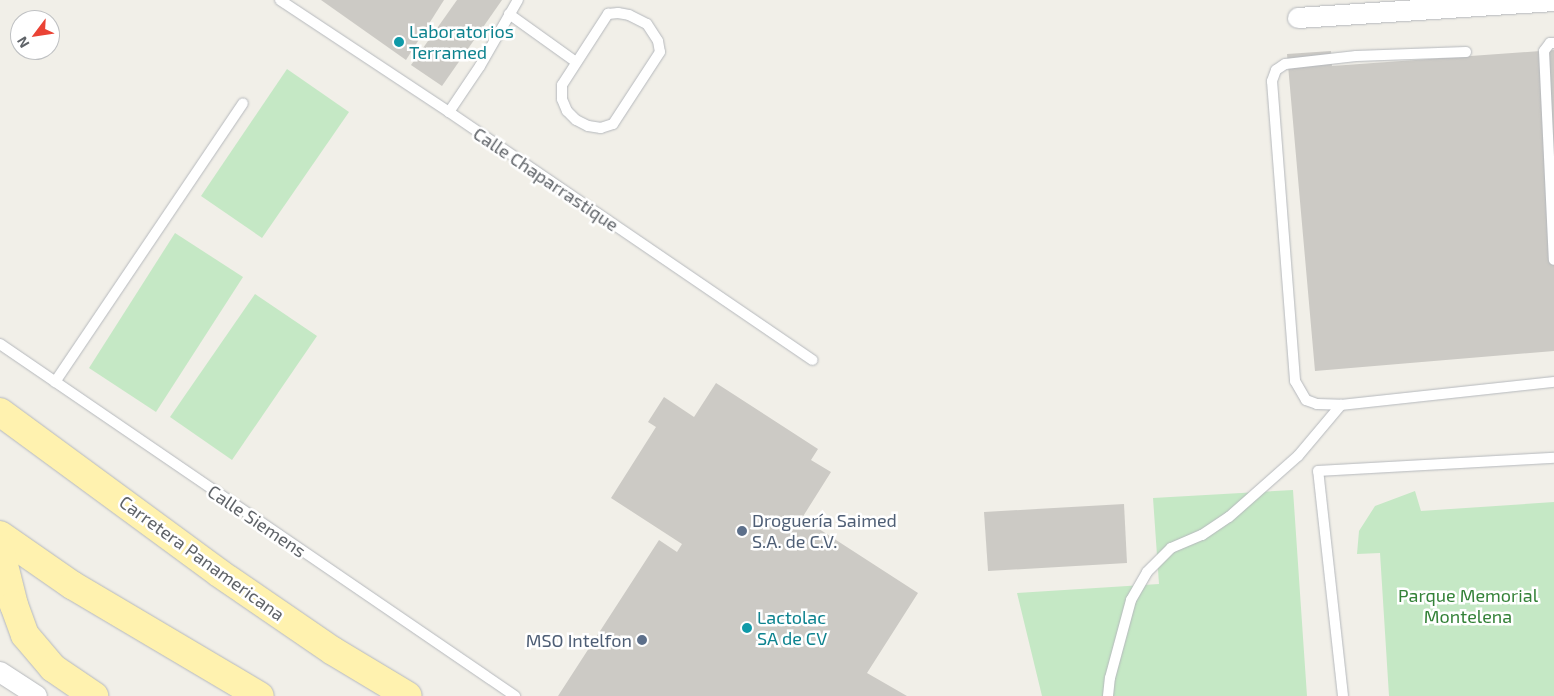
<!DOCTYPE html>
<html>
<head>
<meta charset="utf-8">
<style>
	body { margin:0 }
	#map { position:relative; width:1554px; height:696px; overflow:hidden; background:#f1efe8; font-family:"Exo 2",sans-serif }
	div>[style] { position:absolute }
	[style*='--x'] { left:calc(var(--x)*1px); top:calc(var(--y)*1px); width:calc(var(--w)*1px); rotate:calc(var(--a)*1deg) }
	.green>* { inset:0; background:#c5e8c5 }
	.building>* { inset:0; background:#cccac5 }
	.roads { filter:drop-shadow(0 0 1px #b5b8bc) drop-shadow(0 0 1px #b5b8bc) }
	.lane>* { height:10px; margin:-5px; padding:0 5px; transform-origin:5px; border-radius:5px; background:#fff }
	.street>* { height:20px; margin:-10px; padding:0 10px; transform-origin:10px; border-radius:10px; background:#fff }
	.primary>* { height:28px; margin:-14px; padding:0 14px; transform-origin:14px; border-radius:14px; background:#fff2af }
	.dots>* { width:14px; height:14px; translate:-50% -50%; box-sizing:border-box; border:2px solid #fff; border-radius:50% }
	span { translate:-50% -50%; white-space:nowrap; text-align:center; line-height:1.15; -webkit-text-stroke:5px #fff; paint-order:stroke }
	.culture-label { font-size:18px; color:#0d838f }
	.left { translate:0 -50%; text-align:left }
	.street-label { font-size:18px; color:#5f6368 }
	.service-label { font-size:18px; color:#4e5e75 }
	.right { translate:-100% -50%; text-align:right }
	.park-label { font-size:18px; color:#348238 }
	.north { position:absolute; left:10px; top:10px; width:50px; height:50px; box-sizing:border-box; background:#fff; border:1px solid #bfc1c3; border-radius:50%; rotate:239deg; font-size:14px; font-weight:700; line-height:20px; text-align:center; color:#5f6368 }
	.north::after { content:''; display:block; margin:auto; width:18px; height:22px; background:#ea4335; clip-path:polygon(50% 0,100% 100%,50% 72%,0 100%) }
</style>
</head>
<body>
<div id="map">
	<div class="green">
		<div style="clip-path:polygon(287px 69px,349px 112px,262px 238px,201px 196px)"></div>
		<div style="clip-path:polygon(175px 233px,243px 277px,156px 412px,89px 368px)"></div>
		<div style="clip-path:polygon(255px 294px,317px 336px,232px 460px,170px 417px)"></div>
		<div style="clip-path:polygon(1293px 490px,1307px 696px,1042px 696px,1017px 593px,1159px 584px,1153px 498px)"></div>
		<div style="clip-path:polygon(1415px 491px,1421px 511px,1554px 502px,1554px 696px,1389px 696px,1380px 553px,1357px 554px,1359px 531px,1375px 506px)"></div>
	</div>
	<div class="building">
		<div style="clip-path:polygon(321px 0,444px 0,406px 60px)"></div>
		<div style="clip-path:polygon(457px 0,502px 0,442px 86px,411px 65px)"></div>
		<div style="clip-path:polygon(1554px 50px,1554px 351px,1315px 371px,1287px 54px,1331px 51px,1332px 66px)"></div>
		<div style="clip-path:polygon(716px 383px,818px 449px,811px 460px,831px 472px,802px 518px,918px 593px,867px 673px,907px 696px,558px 696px,659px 540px,677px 552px,682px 544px,611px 498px,656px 427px,648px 422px,664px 397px,694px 417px)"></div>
		<div style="clip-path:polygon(1124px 504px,1127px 563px,988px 571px,984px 512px)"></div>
	</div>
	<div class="roads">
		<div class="lane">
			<div style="--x:280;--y:0;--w:203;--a:33.5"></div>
			<div style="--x:449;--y:112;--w:440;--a:34.3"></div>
			<div style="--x:618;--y:13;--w:11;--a:10"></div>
			<div style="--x:629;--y:15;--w:20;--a:27"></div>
			<div style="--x:647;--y:24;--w:20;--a:57"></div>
			<div style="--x:658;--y:41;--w:11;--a:80"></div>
			<div style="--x:660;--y:52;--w:86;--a:123.1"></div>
			<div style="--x:613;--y:124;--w:13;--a:162"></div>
			<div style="--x:601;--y:128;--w:13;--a:-171"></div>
			<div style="--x:588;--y:126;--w:13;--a:-153"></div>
			<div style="--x:576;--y:120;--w:13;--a:-135"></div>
			<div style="--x:567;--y:111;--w:13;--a:-113"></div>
			<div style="--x:562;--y:99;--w:14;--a:-90"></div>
			<div style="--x:562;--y:85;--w:85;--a:-57.1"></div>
			<div style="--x:608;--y:14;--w:10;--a:-6"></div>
			<div style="--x:509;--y:14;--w:82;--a:35.6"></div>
			<div style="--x:1554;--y:43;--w:4;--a:180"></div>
			<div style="--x:1550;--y:43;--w:10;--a:127"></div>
			<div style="--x:1544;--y:51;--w:209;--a:87.3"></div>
			<div style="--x:1466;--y:52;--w:110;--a:177.9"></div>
			<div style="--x:1356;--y:56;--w:71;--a:173.6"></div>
			<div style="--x:1285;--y:64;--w:11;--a:146"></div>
			<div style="--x:1276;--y:70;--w:12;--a:110"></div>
			<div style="--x:1272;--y:81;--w:301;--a:85.6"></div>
			<div style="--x:1295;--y:381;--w:22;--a:60"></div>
			<div style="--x:1306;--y:400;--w:12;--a:20"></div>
			<div style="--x:1317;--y:404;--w:24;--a:2"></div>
			<div style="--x:1341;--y:405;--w:214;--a:-6.2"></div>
			<div style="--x:449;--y:112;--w:55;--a:-56"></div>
			<div style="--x:480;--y:66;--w:76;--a:-60.1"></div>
			<div style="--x:0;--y:344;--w:624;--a:34.35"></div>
			<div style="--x:55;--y:382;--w:336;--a:-56"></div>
			<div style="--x:1108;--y:696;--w:18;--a:-84"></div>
			<div style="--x:1110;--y:678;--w:81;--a:-74.9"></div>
			<div style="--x:1131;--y:600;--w:32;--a:-60"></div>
			<div style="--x:1147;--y:572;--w:34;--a:-45"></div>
			<div style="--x:1171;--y:548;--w:34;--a:-23"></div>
			<div style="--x:1202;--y:535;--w:32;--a:-34"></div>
			<div style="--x:1229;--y:517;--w:92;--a:-41.5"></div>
			<div style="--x:1298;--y:456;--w:67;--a:-49.9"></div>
			<div style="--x:1343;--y:696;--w:226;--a:-96.3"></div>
			<div style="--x:1318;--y:471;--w:236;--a:-3.2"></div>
		</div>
		<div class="street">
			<div style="--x:1298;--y:18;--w:257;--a:-3.8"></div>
			<div style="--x:0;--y:672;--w:44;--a:33"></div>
		</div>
		<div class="primary">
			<div style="--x:0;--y:412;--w:272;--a:36.3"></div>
			<div style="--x:219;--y:573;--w:138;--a:34.4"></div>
			<div style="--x:333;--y:651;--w:87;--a:31"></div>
			<div style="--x:0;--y:535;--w:88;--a:34.8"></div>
			<div style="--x:72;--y:585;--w:218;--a:30.6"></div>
			<div style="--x:0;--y:549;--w:58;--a:76"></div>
			<div style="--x:14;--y:605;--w:32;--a:70"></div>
			<div style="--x:25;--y:635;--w:43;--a:49.7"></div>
			<div style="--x:53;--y:668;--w:50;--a:34.3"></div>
		</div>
	</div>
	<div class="dots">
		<div style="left:399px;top:42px;background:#0f9aa8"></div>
		<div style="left:742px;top:531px;background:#5c6f8a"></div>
		<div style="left:747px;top:628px;background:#0f9aa8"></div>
		<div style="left:642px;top:640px;background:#5c6f8a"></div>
	</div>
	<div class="culture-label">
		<span class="left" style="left:409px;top:42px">Laboratorios<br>Terramed</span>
		<span class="left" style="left:757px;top:628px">Lactolac<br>SA de CV</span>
	</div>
	<div class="street-label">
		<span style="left:546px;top:179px;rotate:34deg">Calle Chaparrastique</span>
		<span style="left:257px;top:521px;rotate:34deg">Calle Siemens</span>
		<span style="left:202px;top:558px;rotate:36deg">Carretera Panamericana</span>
	</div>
	<div class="service-label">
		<span class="left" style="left:752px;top:531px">Droguería Saimed<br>S.A. de C.V.</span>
		<span class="right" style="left:632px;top:640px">MSO Intelfon</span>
	</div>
	<div class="park-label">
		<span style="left:1468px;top:606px">Parque Memorial<br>Montelena</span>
	</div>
	<div class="north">N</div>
</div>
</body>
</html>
